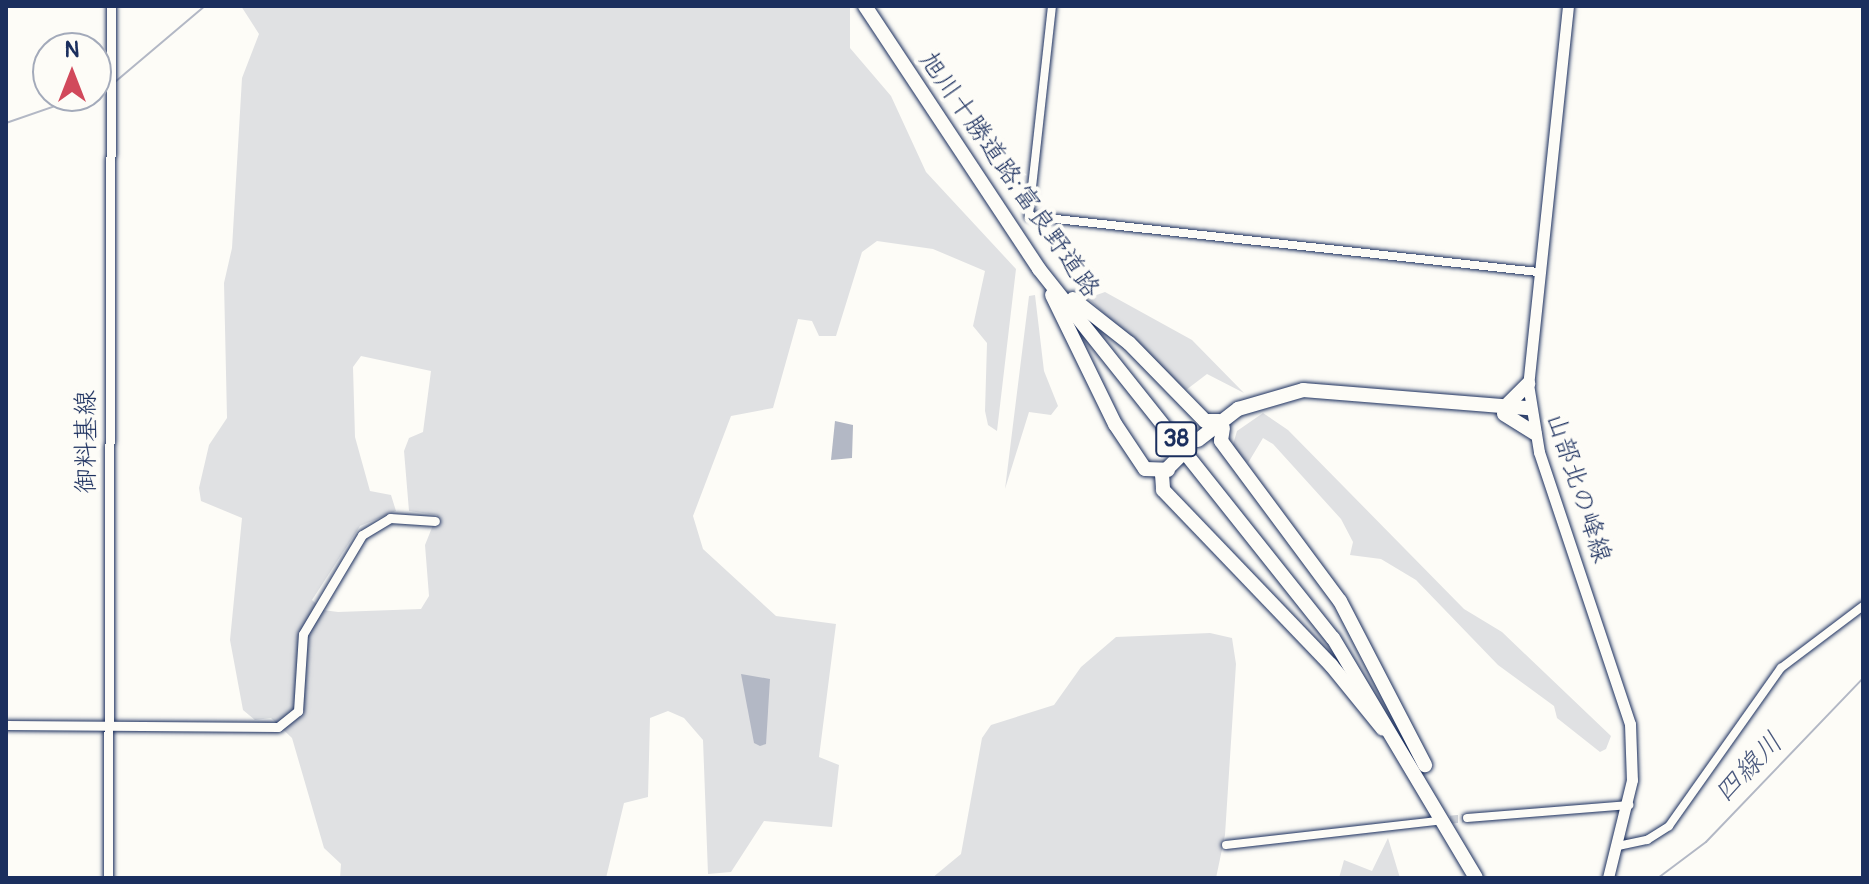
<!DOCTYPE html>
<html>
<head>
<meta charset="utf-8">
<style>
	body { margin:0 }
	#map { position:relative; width:1869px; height:884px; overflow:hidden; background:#fdfcf7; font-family:Pangolin,"Klee One",sans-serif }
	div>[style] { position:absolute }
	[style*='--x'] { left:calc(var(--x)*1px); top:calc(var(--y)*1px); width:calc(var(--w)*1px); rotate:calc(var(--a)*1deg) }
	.green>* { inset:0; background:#e0e1e3 }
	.water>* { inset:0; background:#b3b8c5 }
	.stream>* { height:2px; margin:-1px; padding:0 1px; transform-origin:1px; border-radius:1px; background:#b3b8c5 }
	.minor-tunnel>* { height:8px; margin-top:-4px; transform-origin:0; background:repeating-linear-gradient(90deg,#d0d3d8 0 8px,transparent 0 12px) }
	.roads { filter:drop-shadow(0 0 2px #1b2f5e) drop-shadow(0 0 2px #1b2f5e) }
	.minor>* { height:8px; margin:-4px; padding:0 4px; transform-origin:4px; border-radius:4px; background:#fdfcf7 }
	.tertiary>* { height:9px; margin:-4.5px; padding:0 4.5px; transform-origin:4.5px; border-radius:4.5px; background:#fdfcf7 }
	.secondary>* { height:11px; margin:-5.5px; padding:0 5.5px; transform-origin:5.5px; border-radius:5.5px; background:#fdfcf7 }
	.motorway>* { height:14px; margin:-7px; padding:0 7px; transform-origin:7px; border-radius:7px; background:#fdfcf7 }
	span { translate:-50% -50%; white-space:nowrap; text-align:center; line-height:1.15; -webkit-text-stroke:8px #fdfcf7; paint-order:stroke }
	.shield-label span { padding:2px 6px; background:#fdfcf7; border:2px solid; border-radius:6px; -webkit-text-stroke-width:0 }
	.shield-label { font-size:24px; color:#1b2f5e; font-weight:700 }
	.street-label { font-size:26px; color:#1b2f5e }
	.water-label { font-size:28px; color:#49587d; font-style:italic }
	.frame { position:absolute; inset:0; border:8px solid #1b2f5e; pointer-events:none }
	.north { position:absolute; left:32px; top:32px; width:80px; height:80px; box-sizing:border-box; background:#fdfcf7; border:2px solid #a3aaba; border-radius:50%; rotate:0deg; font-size:22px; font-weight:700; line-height:32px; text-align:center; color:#1b2f5e }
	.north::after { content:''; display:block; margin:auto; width:28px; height:36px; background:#d1495b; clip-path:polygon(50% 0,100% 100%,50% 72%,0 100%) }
</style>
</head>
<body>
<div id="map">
	<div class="green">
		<div style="clip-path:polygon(evenodd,241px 6px,850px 6px,850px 48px,891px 96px,926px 172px,1016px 269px,997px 431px,988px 425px,985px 411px,987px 343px,973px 326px,985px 271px,933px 249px,877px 241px,862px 252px,836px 336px,819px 336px,812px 321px,798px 319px,773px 408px,731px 416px,693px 516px,703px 549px,776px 616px,836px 624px,819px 757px,839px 765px,832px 827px,764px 821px,731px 872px,708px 874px,703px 740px,684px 718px,668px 711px,650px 718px,648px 797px,624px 803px,606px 878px,340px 878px,341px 864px,324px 848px,292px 738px,271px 718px,255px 720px,243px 710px,230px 640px,242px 518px,201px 501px,199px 488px,209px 445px,227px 418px,224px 283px,232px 248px,242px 78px,259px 34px,241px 6px,361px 356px,431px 371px,423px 432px,409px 438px,404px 451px,409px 511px,437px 515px,425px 545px,429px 596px,421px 609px,338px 612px,323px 610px,312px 600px,360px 526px,396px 511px,391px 495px,370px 491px,355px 437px,353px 367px,361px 356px)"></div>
		<div style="clip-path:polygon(1105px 292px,1192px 340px,1244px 393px,1207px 374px,1186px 390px,1180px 387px,1088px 298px)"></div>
		<div style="clip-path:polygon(1035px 295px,1044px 371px,1058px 406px,1051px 415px,1029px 412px,1005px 489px,1029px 296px)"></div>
		<div style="clip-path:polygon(1263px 413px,1288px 430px,1464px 609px,1502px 632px,1611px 736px,1606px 749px,1600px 752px,1557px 718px,1554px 706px,1498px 665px,1416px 580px,1381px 559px,1350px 555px,1353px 542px,1341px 519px,1273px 444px,1263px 438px,1248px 463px,1232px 448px,1237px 431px)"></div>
		<div style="clip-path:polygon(1210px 633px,1232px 638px,1236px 664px,1225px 835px,1216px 878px,932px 878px,961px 854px,982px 738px,991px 725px,1054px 705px,1081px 667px,1116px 637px)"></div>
		<div style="clip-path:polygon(1388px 838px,1400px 878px,1339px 878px,1344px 860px,1372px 871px)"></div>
	</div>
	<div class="water">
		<div style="clip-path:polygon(835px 421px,853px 425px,852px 458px,831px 460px)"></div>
		<div style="clip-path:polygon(741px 674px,770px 679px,766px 744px,760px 746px,754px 743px)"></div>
	</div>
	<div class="stream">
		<div style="--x:115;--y:82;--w:118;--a:-40.2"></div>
		<div style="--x:96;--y:91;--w:11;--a:-27"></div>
		<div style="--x:6;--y:123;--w:83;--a:-19.1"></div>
		<div style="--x:1658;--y:878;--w:60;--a:-36.9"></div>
		<div style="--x:1706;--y:842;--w:227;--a:-46.2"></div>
	</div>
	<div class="minor-tunnel">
		<div style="--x:1438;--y:821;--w:29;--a:-6"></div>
	</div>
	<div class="roads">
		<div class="minor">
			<div style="--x:1052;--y:6;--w:211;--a:96.3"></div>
			<div style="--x:1029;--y:216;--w:512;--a:6.28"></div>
			<div style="--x:1467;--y:818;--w:163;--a:-4.6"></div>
			<div style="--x:1226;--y:845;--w:213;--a:-6.5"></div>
			<div style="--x:1618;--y:846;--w:30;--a:-12"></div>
			<div style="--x:1647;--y:840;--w:26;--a:-32"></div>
			<div style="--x:1669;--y:826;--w:194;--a:-54.7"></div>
			<div style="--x:1781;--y:668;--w:103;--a:-37.1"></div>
		</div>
		<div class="tertiary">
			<div style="--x:6;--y:725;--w:272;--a:0.4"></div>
			<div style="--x:278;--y:727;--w:26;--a:-39"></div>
			<div style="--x:298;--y:711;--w:77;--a:-86.3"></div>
			<div style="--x:303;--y:634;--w:115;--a:-59.2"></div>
			<div style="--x:362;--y:535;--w:33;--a:-31"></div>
			<div style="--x:390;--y:518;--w:45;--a:3.8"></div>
			<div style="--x:108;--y:878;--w:872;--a:-89.8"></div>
		</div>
		<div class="secondary">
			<div style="--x:1568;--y:6;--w:380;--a:96"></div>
			<div style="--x:1528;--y:384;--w:69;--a:80.8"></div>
			<div style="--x:1539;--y:452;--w:287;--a:71.5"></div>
			<div style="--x:1630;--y:724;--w:56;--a:88"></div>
			<div style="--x:1632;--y:780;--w:101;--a:103.8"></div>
		</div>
		<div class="motorway">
			<div style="--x:865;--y:6;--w:315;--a:56.5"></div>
			<div style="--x:1039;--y:269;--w:472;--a:51.5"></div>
			<div style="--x:1333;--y:638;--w:279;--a:59.2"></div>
			<div style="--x:1052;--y:295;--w:144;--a:64"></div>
			<div style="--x:1115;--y:424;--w:54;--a:56.3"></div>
			<div style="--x:1145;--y:469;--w:23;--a:2"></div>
			<div style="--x:1073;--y:299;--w:71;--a:38.2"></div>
			<div style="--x:1129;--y:343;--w:109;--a:45.7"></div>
			<div style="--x:1205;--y:421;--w:14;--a:0"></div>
			<div style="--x:1505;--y:407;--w:33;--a:-45"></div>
			<div style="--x:1504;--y:414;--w:36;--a:32"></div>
			<div style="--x:1223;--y:428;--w:13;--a:99"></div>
			<div style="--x:1221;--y:441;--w:199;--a:53.4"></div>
			<div style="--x:1340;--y:601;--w:185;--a:62.6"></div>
			<div style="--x:1198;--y:440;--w:51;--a:-37.8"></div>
			<div style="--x:1238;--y:409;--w:68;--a:-16.3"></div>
			<div style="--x:1303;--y:390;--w:227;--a:4.6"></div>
			<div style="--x:1181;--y:455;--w:27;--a:135"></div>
			<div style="--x:1162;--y:474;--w:16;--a:86"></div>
			<div style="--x:1163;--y:490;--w:243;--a:46.2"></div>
			<div style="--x:1331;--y:665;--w:82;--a:50.9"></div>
		</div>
	</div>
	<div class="shield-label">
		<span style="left:1176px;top:439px">38</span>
	</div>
	<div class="street-label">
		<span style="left:1009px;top:175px;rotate:55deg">旭川十勝道路;富良野道路</span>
		<span style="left:87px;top:442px;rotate:-90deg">御料基線</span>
		<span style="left:1578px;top:488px;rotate:72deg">山部北の峰線</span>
	</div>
	<div class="water-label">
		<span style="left:1749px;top:768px;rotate:-46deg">四線川</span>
	</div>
	<div class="frame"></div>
	<div class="north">N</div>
</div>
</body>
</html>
